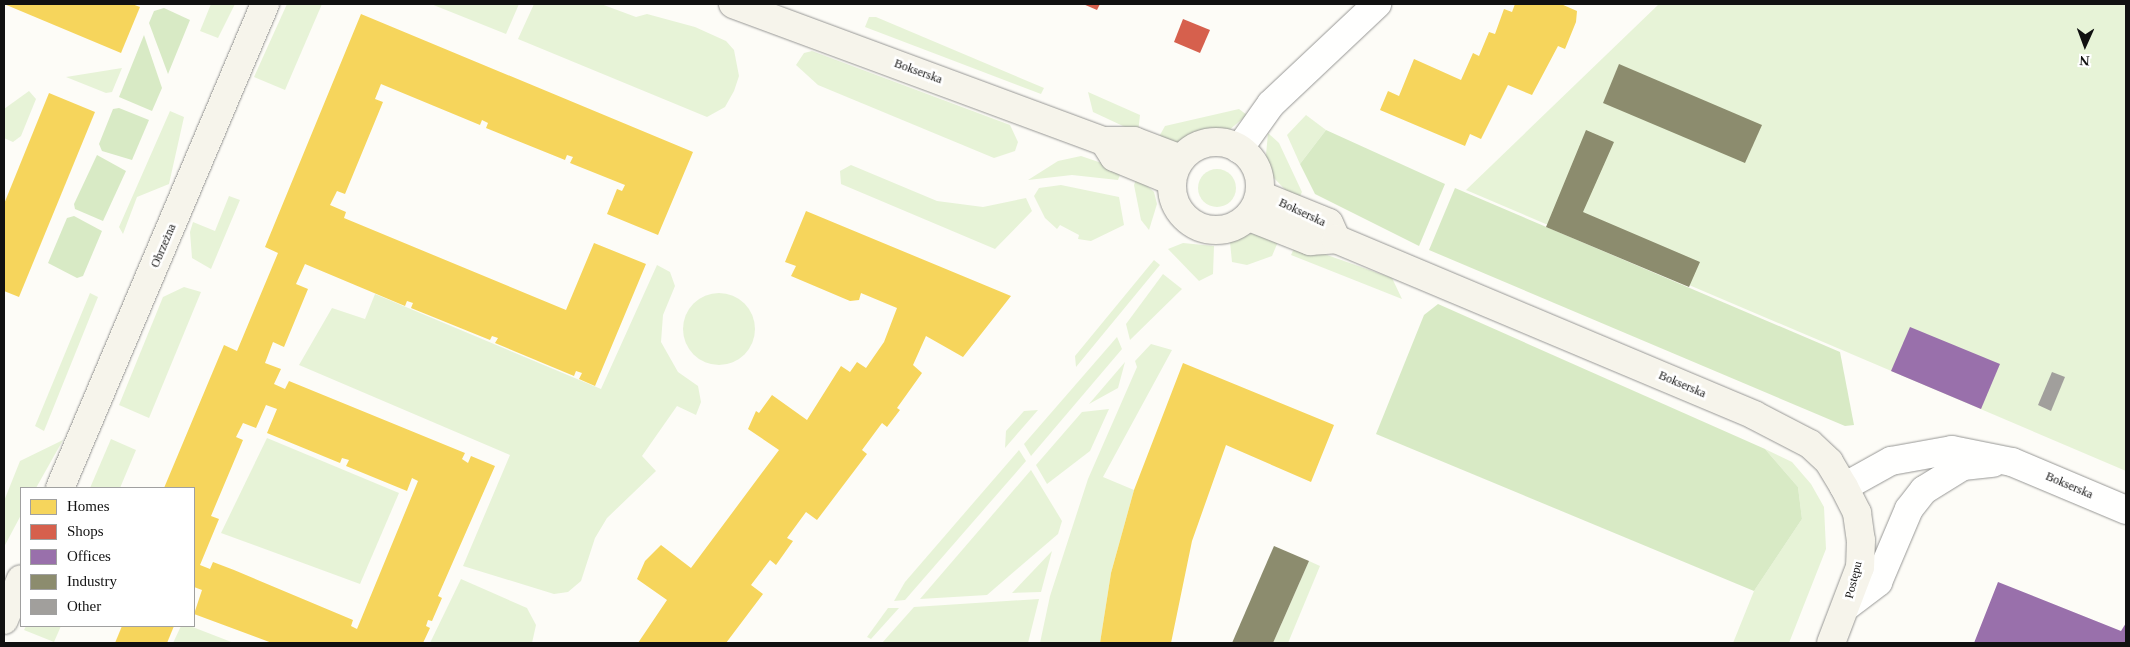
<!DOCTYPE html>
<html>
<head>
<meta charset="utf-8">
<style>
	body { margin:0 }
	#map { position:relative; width:2130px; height:647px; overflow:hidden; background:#fdfcf7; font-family:Georgia,serif }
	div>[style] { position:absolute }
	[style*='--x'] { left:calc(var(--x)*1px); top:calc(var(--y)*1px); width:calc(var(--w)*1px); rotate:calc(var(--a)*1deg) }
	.green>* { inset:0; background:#e7f3d7 }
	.round { border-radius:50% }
	.forest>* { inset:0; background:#d8eac5 }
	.homes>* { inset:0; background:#f6d55c }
	.shops>* { inset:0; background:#d6604d }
	.offices>* { inset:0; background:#9970ab }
	.industry>* { inset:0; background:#8c8c6e }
	.building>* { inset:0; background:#a19f9c }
	.roads { filter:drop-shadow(0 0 1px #979795) drop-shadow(0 0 1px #979795) }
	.street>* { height:28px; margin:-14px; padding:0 14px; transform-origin:14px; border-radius:14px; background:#fffffe }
	.secondary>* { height:28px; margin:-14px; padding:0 14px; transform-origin:14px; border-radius:14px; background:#f6f4eb }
	.secondary>.ring { margin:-14px; padding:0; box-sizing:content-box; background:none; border:28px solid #f6f4eb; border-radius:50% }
	span { translate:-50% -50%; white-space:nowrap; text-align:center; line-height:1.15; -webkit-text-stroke:5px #fff; paint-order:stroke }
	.street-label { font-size:12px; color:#111 }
	.frame { position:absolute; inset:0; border:5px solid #111; pointer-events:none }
	.legend { position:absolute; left:20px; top:487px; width:175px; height:140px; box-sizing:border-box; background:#fff; border:1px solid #a0a0a0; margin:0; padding:6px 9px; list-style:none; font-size:15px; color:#111 }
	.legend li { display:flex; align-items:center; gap:10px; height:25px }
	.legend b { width:25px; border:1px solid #a0a0a0 }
	.north { position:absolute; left:2060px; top:20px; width:50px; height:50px; -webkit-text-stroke:4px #fff; paint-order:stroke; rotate:182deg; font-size:14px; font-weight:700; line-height:20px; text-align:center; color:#111 }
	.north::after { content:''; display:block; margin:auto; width:18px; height:22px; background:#111; clip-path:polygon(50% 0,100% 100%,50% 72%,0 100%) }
</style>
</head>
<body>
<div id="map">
	<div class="green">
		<div style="clip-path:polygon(211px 4px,235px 4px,218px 38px,200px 31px)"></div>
		<div style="clip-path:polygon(287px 4px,322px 4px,285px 90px,254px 77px)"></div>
		<div style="clip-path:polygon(431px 4px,519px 4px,506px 34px)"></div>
		<div style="clip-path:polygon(534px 4px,601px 4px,636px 17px,647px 14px,695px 27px,726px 41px,734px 50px,739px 76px,734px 91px,725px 107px,707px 117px,518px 39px)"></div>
		<div style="clip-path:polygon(1659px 4px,2126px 4px,2126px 471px,1466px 190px)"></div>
		<div style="clip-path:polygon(869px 17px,876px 17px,1044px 88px,1041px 94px,865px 27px)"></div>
		<div style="clip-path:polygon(812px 51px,1010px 125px,1018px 142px,1015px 151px,994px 158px,818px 85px,796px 65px,804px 53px)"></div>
		<div style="clip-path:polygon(122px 68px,112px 92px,106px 93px,66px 77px)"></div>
		<div style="clip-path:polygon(29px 91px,36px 99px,21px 136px,13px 142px,4px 138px,4px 109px)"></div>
		<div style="clip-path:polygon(1088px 92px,1140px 115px,1138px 133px,1093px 112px)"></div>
		<div style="clip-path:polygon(1239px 109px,1247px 115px,1228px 131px,1177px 145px,1156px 142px,1165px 126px)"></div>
		<div style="clip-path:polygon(170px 111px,184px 117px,169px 184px,137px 197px,123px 234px,119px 227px)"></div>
		<div style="clip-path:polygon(1306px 115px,1326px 130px,1300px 164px,1287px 135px)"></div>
		<div style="clip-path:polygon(1268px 133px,1279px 143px,1302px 192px,1297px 202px,1274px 178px,1266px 155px)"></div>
		<div style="clip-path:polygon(1081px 156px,1122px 170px,1118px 180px,1072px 175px,1028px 180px,1058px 161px)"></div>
		<div style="clip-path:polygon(851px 165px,937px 201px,983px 207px,1026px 198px,1032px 211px,995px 249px,841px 184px,840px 171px)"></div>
		<div class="round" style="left:1198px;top:169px;width:38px;height:38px"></div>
		<div style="clip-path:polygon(1137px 177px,1154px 192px,1157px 204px,1149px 230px,1141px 220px,1134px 185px)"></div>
		<div style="clip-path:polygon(1061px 185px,1119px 197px,1124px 225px,1091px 241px,1078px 239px,1079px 235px,1060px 225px,1057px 229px,1045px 218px,1034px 196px,1039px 188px)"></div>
		<div style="clip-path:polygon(229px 196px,240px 200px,211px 269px,192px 258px,190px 232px,193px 222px,215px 231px)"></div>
		<div style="clip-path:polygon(1252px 233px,1280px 237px,1272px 256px,1247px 265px,1232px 262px,1230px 242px)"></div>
		<div style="clip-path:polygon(1183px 243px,1214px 246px,1213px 274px,1199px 281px,1168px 249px)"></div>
		<div style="clip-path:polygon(1296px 244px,1392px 278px,1402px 299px,1291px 255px)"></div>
		<div style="clip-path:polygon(1154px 260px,1160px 265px,1076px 367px,1075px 356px)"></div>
		<div style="clip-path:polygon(657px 265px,670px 272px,675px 286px,663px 315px,661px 342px,678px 372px,698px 386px,701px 402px,696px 415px,677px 406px,642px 456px,656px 471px,607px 518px,595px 538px,581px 581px,568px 592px,554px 594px,463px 566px,510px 455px,299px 365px,332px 308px,365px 319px,375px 294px,601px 389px)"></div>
		<div style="clip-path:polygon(1163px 274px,1182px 289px,1130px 340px,1126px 324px)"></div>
		<div style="clip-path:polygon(184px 287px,201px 292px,149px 418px,119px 405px,163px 297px)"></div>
		<div style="clip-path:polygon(90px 293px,98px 297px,44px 431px,35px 426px)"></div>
		<div class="round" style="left:683px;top:293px;width:72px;height:72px"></div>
		<div style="clip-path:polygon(1117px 337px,1122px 349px,1031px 456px,1024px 444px)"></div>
		<div style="clip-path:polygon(1151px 344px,1172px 350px,1103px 477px,1134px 490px,1111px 573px,1100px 643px,1040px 643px,1050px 596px,1088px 479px,1137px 367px,1135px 361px)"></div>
		<div style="clip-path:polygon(1125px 362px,1118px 388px,1089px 404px)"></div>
		<div style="clip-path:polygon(1109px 409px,1090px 451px,1047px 484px,1036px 465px,1082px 412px)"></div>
		<div style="clip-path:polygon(1038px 410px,1005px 448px,1006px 431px,1024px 411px)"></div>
		<div style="clip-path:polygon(267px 438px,399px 493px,360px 584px,221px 533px)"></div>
		<div style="clip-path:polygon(111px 439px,136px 450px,120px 488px,90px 488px)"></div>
		<div style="clip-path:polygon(63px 440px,36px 488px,21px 488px,21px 515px,4px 547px,4px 501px,20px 461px)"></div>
		<div style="clip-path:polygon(1765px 449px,1792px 462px,1811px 484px,1824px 507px,1826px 549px,1789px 643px,1733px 643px,1754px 591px,1802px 519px,1798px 487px)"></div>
		<div style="clip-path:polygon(1019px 450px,1026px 461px,905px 600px,894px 601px,905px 582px)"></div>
		<div style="clip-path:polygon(1031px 470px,1062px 521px,1058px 534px,987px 595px,920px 599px)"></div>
		<div style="clip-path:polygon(1052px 551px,1041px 592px,1012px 593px)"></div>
		<div style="clip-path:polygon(1309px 561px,1320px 566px,1288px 643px,1273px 643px)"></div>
		<div style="clip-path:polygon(461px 579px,527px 608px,536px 625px,532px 643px,430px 643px)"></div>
		<div style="clip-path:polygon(1039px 599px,1028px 643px,882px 643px,914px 607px)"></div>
		<div style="clip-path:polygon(888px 608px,899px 608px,871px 639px,867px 637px)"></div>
		<div style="clip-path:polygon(26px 626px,61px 626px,54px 642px,24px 630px)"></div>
		<div style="clip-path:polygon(181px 626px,190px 626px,234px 643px,173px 643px)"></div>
	</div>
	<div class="forest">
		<div style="clip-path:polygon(164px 8px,190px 20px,168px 74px,149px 23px,154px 11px)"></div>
		<div style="clip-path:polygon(144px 35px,162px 88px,152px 111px,119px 97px)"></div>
		<div style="clip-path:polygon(119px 108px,149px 120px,132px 160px,102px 151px,99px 144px,113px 109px)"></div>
		<div style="clip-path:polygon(1326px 130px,1445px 184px,1419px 246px,1315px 194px,1300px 164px)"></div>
		<div style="clip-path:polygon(97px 155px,126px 171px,103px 221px,75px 209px,74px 204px)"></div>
		<div style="clip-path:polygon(1455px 188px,1840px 352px,1854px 425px,1845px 426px,1429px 250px)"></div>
		<div style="clip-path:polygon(74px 216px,102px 231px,83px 276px,77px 278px,48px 263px,67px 218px)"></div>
		<div style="clip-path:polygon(1438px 304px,1765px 449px,1798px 487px,1802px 519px,1754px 591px,1376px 434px,1424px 315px)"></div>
	</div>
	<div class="homes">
		<div style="clip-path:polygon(4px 4px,132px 4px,140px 7px,121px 53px)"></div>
		<div style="clip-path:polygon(1515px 4px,1561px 4px,1577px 11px,1576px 22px,1565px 49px,1558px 46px,1532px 95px,1508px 85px,1481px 139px,1470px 134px,1465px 146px,1380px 110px,1388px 91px,1399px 96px,1414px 59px,1461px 80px,1473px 53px,1479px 56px,1489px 32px,1495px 34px,1504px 9px,1512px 12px)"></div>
		<div style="clip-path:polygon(evenodd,361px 14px,693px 152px,658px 235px,607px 214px,617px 189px,622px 191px,625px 185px,570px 163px,573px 157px,567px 155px,565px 160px,486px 128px,488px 123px,482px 120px,480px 125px,381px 84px,375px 99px,383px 102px,345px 194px,337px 191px,330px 205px,346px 212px,344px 218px,566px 310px,594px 243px,646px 264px,595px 386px,579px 379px,582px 373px,576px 371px,574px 376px,495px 343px,498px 338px,492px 336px,490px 340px,411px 308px,413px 303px,407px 301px,405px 306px,305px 264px,296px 284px,308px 289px,284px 347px,273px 342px,265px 363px,281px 369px,274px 384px,285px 389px,289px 381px,465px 453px,462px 459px,468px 463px,471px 456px,495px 466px,438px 596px,442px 598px,432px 621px,428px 620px,426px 626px,430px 628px,423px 643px,272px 643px,194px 614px,202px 590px,194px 587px,194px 488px,164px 488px,224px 345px,237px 351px,278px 253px,265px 247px,361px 14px,266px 405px,277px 409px,267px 433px,340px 463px,342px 458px,349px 460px,346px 466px,407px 491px,412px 478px,418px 481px,357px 629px,351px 626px,353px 620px,234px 570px,213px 562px,210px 569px,200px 565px,219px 519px,211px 516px,243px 440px,236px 437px,243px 423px,256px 428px,266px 405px)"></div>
		<div style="clip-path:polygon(49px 93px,95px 112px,19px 297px,4px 291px,4px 204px)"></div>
		<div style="clip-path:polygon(806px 211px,1011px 296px,963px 357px,926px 336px,913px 365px,922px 373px,897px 408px,900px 410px,887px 427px,882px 423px,862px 450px,867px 454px,817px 520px,806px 512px,787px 538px,793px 541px,776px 565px,770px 560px,751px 585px,763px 594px,726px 643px,638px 643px,667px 600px,637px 579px,645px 561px,661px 545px,691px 568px,779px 450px,748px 429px,756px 411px,759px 413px,772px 395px,807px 420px,841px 366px,850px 372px,857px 362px,866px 368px,884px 342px,897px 308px,861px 293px,859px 300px,850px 301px,791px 276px,796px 266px,785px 262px)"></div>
		<div style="clip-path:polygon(1183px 363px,1334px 425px,1311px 482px,1226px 445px,1192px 541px,1171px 643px,1100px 643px,1111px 573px,1134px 490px)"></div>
		<div style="clip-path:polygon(122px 626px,174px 626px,167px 643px,115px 643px)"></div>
	</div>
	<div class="shops">
		<div style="clip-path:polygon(1083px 4px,1100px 4px,1097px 10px)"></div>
		<div style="clip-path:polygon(1183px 19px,1210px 30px,1200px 53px,1174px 42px)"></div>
	</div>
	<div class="offices">
		<div style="clip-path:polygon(1910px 327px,2000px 364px,1981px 409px,1891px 371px)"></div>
		<div style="clip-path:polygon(1998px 582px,2121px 631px,2126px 623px,2126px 643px,1974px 643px)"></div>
	</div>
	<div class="industry">
		<div style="clip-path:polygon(1619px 64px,1762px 125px,1745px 163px,1603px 103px)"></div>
		<div style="clip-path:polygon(1586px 130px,1614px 142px,1583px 212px,1700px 262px,1689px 287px,1546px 227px)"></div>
		<div style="clip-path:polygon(1274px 546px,1309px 561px,1273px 643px,1232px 643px)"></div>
	</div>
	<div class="building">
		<div style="clip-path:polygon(2052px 372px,2065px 377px,2051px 411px,2038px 405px)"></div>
	</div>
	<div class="roads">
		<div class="street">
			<div style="--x:1239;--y:149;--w:55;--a:-54.6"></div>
			<div style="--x:1271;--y:104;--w:146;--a:-43.3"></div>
			<div style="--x:1844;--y:487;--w:54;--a:-29"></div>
			<div style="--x:1891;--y:461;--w:62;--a:-10.2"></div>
			<div style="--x:1952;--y:450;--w:61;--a:11.3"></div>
			<div style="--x:2012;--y:462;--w:124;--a:22.8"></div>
			<div style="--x:1848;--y:605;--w:38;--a:-37"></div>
			<div style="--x:1878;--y:582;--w:79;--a:-67"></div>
			<div style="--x:1909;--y:509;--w:24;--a:-52"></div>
			<div style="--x:1924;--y:490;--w:46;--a:-31.6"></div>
			<div style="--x:1963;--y:466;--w:30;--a:-6"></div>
		</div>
		<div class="secondary">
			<div style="--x:733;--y:4;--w:395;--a:20.3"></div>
			<div style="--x:1104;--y:141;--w:30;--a:0"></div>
			<div style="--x:1134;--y:141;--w:50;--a:21"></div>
			<div style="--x:1104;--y:141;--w:19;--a:58"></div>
			<div style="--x:1114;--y:157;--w:63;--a:22.5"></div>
			<div class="ring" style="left:1172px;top:142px;width:60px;height:60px"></div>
			<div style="--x:1260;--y:195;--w:74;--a:22.1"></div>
			<div style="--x:1329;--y:223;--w:17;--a:66"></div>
			<div style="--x:1249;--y:217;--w:66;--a:21.5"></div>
			<div style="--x:1310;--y:241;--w:26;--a:-4"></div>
			<div style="--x:1336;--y:239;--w:454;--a:22.8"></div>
			<div style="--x:1754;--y:415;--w:63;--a:27.4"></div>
			<div style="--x:1810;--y:444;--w:26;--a:43"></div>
			<div style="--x:1829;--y:462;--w:29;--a:59"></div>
			<div style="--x:1844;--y:487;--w:29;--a:63"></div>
			<div style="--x:1857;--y:513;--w:27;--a:82"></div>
			<div style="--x:1861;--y:540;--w:27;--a:92"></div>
			<div style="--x:1860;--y:567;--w:81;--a:110.9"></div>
			<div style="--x:60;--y:488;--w:526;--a:-67.04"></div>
			<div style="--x:4;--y:620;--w:44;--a:-67.5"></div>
		</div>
	</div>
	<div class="street-label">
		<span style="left:918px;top:72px;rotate:20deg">Bokserska</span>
		<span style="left:1302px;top:213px;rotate:25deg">Bokserska</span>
		<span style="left:164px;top:246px;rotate:-67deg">Obrzeżna</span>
		<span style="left:1682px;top:385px;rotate:23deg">Bokserska</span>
		<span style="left:2069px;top:486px;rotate:23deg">Bokserska</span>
		<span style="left:1854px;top:580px;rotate:-76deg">Postępu</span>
	</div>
	<div class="frame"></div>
	<ul class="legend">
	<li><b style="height:14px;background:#f6d55c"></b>Homes</li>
	<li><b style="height:14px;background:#d6604d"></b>Shops</li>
	<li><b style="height:14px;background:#9970ab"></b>Offices</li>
	<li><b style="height:14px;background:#8c8c6e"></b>Industry</li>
	<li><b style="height:14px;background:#a19f9c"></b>Other</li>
	</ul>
	<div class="north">N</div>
</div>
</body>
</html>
